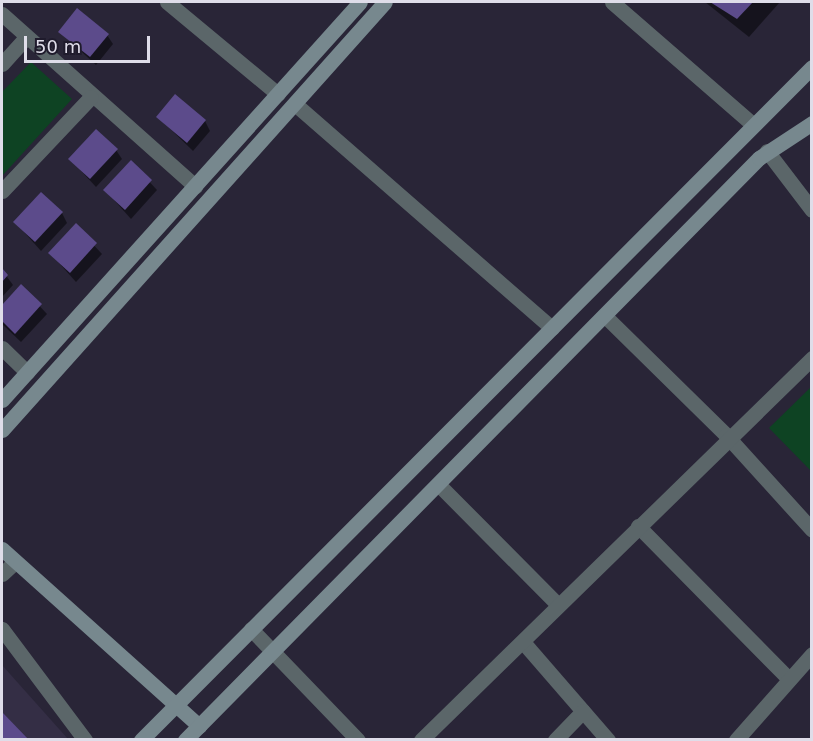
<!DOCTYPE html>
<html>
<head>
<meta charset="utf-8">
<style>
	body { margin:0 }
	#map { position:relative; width:813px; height:741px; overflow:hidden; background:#292537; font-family:"DejaVu Sans",sans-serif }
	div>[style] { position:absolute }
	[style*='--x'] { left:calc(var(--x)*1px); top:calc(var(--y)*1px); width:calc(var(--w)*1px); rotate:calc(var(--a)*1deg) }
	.built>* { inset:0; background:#342e45 }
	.green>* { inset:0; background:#0e4323 }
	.shadow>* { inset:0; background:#0007 }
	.building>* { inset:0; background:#5c4b8b }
	.street>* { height:15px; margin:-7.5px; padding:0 7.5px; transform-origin:7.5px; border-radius:7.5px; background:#5b6669 }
	.secondary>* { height:15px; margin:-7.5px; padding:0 7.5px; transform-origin:7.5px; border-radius:7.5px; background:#77888e }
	span { translate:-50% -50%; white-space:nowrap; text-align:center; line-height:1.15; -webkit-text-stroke:5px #1f1b2c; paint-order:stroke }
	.frame { position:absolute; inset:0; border:3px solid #dfdde9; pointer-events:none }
	.scale { position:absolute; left:24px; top:36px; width:126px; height:27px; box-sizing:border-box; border:3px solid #dfdde9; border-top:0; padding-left:8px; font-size:18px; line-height:21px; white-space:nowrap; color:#dfdde9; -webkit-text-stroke:4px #1f1b2c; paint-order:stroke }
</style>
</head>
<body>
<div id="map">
	<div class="built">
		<div style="clip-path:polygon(2px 665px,68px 739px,2px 739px)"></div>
	</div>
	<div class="green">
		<div style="clip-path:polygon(31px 62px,72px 99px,2px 176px,2px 92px)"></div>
		<div style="clip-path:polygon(811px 387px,811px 471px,769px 428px)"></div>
	</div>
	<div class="shadow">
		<div style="clip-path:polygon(705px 2px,780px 2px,749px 37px)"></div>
		<div style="clip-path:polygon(60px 32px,107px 35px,113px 44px,96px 65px)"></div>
		<div style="clip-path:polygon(158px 117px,205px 121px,210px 131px,193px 151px)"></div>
		<div style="clip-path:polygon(116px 150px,122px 159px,96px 187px,70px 159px)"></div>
		<div style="clip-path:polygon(131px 162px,157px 190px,131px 219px,105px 190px)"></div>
		<div style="clip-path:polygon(62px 213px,67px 223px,41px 251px,15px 222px)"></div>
		<div style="clip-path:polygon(76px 226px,102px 254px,76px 282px,50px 253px)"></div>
		<div style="clip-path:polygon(2px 270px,13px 285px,2px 297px)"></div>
		<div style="clip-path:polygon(21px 286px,47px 314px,21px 342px,2px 324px,2px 307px)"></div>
	</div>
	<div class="building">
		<div style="clip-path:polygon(710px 2px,753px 2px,737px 19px)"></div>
		<div style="clip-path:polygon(77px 8px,109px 34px,90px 57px,58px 32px)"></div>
		<div style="clip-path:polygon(175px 94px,206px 120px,187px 143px,156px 117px)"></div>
		<div style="clip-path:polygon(96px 129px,118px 149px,90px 179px,68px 159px)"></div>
		<div style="clip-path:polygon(131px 160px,152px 180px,125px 210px,103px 190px)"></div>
		<div style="clip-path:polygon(41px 192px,63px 212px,35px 242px,13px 222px)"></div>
		<div style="clip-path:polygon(76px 223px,97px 243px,70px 273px,48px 253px)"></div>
		<div style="clip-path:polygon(2px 268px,8px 275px,2px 282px)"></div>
		<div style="clip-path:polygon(21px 284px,42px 304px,15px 334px,2px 321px,2px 305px)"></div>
		<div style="clip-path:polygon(2px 712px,29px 740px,2px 740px)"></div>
	</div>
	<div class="street">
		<div style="--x:167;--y:2;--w:144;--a:39.7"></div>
		<div style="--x:612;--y:2;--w:184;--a:41"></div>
		<div style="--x:2;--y:14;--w:259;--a:41.7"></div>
		<div style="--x:2;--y:64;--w:36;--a:-48"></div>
		<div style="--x:295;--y:104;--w:341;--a:41.1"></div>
		<div style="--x:767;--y:151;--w:74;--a:52.7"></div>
		<div style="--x:2;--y:191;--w:129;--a:-46.6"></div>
		<div style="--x:605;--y:316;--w:170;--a:44.5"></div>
		<div style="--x:726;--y:435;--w:128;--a:47.8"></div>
		<div style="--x:2;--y:348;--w:35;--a:44"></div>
		<div style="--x:440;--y:486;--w:166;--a:45.2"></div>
		<div style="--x:638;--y:526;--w:215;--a:45.4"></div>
		<div style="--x:2;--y:574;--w:18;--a:-43"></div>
		<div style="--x:2;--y:629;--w:139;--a:53.2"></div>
		<div style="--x:251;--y:629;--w:154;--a:46.1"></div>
		<div style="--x:523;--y:642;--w:130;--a:49.1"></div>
		<div style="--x:421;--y:740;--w:547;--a:-44.33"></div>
		<div style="--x:555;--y:740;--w:40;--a:-46"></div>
		<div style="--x:736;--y:740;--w:115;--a:-48.5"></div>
	</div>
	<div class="secondary">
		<div style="--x:2;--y:400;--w:535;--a:-48.03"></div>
		<div style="--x:2;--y:430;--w:574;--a:-48.18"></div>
		<div style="--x:2;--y:549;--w:265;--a:41.9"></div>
		<div style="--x:141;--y:740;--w:950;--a:-45.09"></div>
		<div style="--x:185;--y:740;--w:817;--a:-45.4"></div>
		<div style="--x:759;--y:158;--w:64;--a:-33.4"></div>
	</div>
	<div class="frame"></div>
	<div class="scale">50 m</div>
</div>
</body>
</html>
